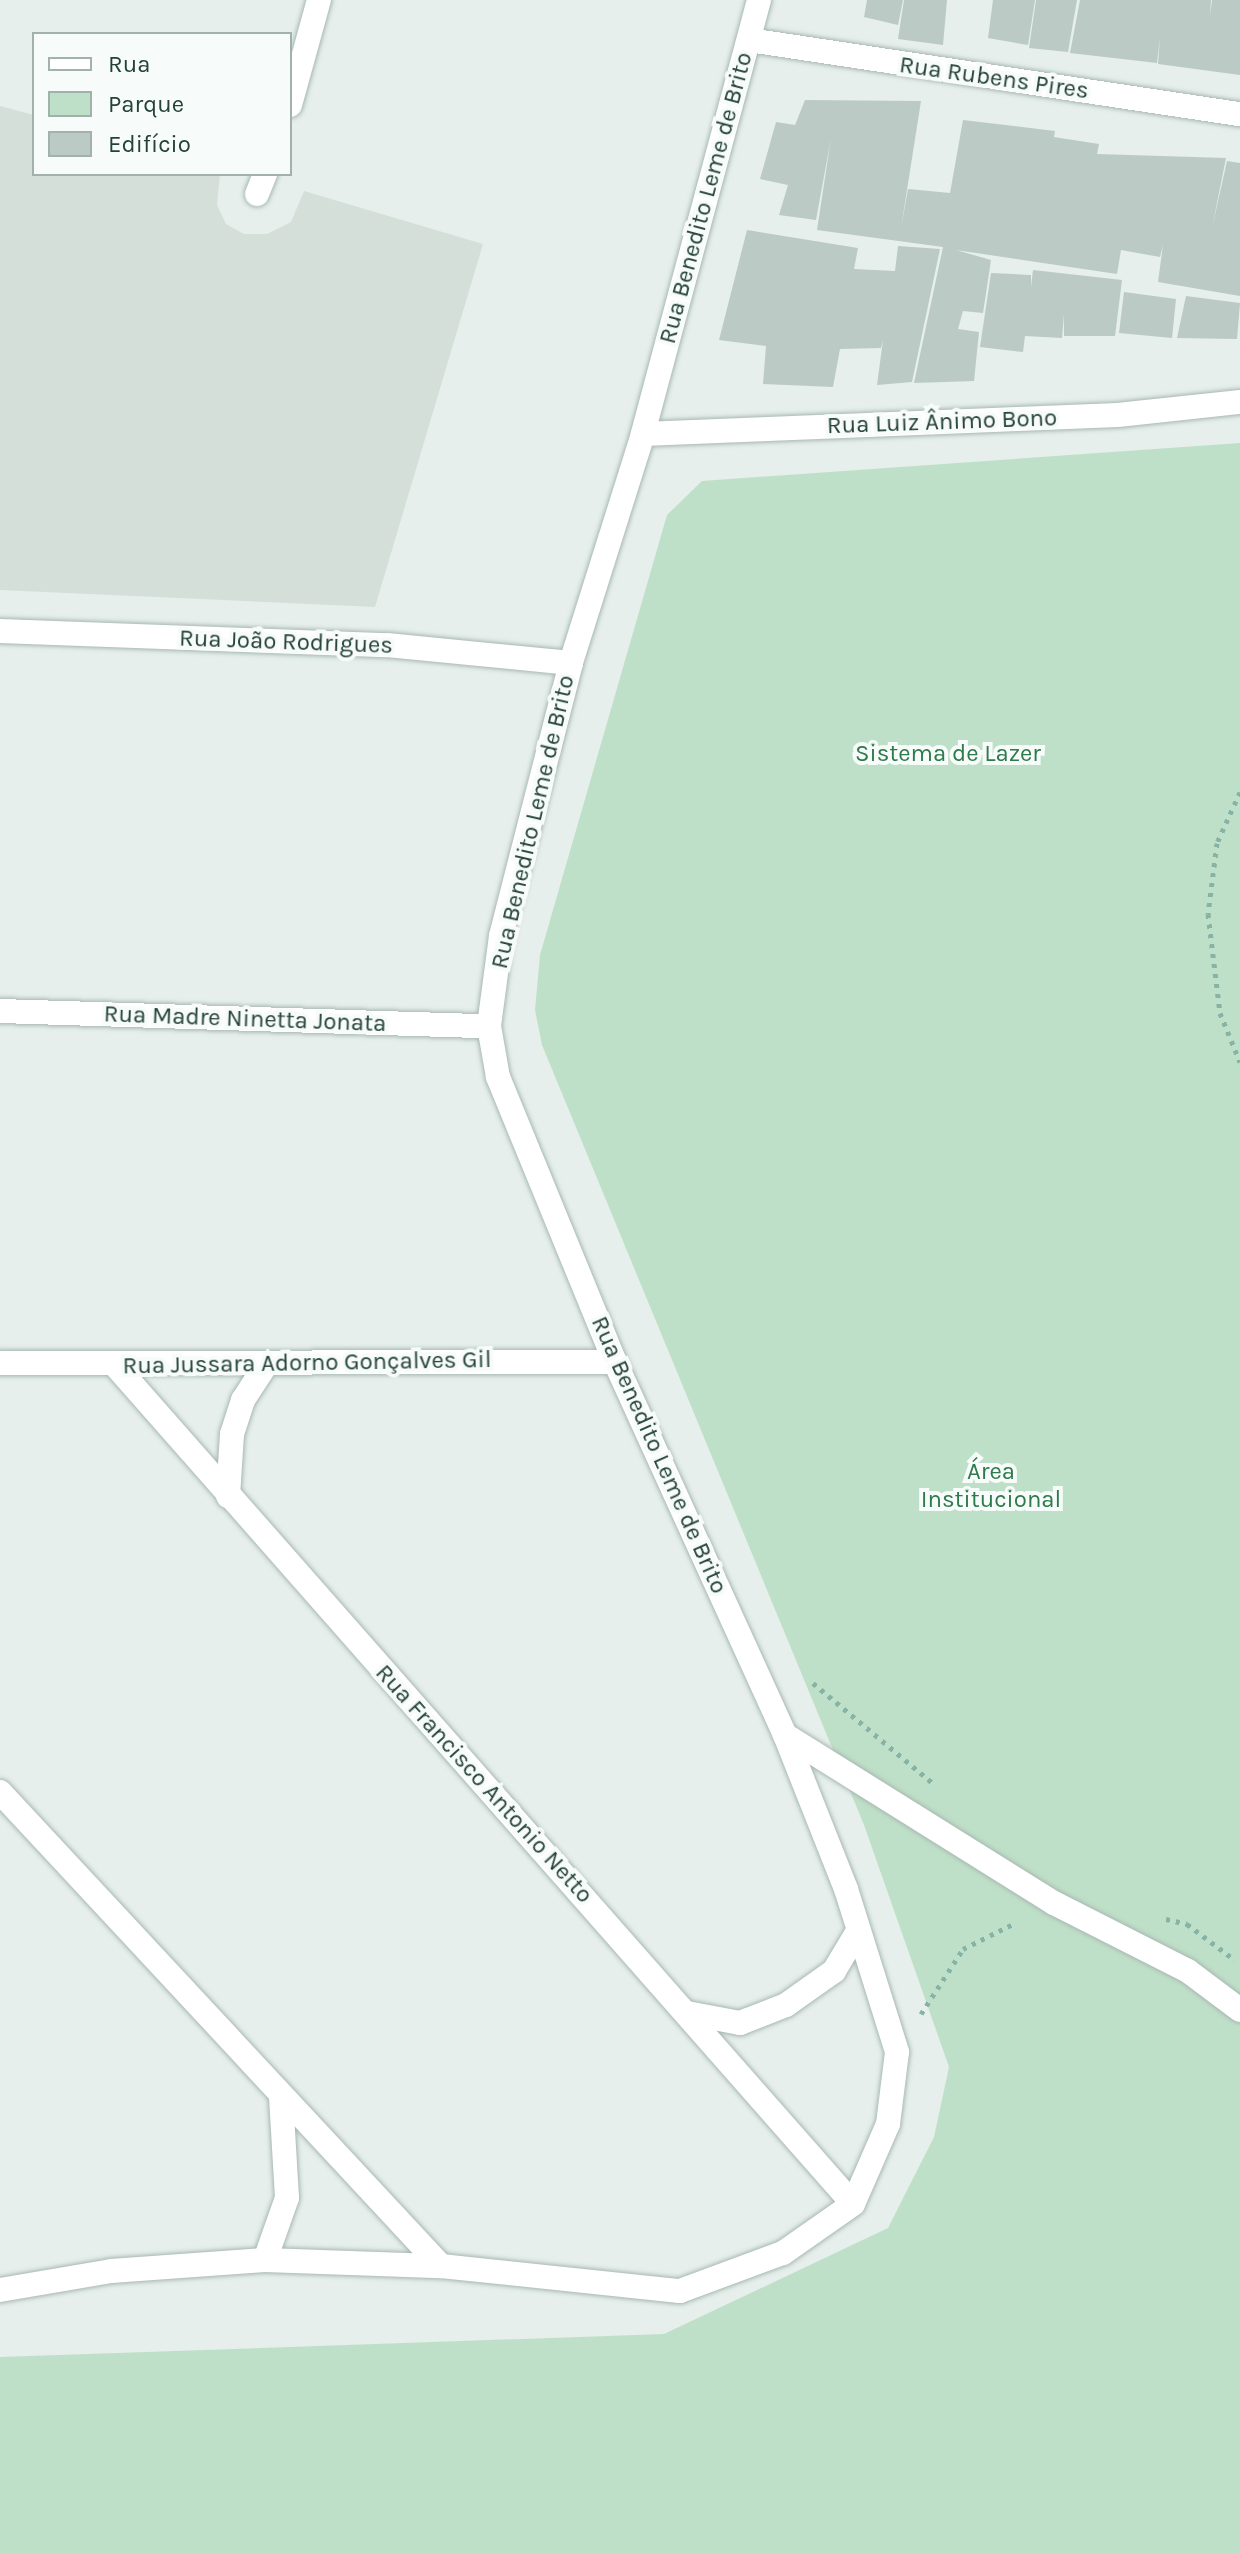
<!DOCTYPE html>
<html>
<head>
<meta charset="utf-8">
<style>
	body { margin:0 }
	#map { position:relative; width:1240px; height:2553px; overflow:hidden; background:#e6efeb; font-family:Karla,sans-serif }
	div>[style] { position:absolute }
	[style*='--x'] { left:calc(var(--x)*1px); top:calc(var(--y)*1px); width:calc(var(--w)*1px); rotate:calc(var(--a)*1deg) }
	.built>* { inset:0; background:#d4dfda }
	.green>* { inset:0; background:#bfe0c8 }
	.building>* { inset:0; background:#bbcac4 }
	.path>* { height:5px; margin-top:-2.5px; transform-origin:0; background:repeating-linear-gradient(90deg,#86b3a5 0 4px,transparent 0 10px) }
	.roads { filter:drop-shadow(0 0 2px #a8b8b2) drop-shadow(0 0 2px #a8b8b2) }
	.minor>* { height:24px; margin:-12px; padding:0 12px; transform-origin:12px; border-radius:12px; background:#fff }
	span { translate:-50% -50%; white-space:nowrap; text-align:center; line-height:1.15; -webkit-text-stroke:8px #f7fbf9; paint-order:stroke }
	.street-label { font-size:24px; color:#24423a }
	.park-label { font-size:24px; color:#2d7a4b }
	.legend { position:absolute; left:32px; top:32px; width:260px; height:144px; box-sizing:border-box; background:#f7fbf9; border:2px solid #a3b1ad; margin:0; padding:10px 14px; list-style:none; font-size:24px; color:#24423a }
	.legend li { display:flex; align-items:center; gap:16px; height:40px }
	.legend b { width:40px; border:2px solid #a3b1ad }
</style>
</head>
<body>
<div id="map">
	<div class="built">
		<div style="clip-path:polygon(0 106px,34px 115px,34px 174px,220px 174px,217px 205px,226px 224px,244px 234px,267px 234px,291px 222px,304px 191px,483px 244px,375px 607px,0 590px)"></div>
	</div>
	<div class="green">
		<div style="clip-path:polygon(1240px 443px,1240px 2553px,0 2553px,0 2357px,664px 2334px,888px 2228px,934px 2137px,949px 2067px,864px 1825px,542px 1045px,535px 1010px,540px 955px,667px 515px,702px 481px)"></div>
	</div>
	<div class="building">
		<div style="clip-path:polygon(867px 0,903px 0,898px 25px,864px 17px)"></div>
		<div style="clip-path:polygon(904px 0,947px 0,943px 45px,898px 39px)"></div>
		<div style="clip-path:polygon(993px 0,1035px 0,1028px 45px,988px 38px)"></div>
		<div style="clip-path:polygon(1036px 0,1077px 0,1068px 52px,1029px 48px)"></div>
		<div style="clip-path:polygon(1080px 0,1211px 0,1210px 16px,1212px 0,1240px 0,1240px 75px,1158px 64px,1160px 37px,1157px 63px,1070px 53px)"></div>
		<div style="clip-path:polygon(805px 100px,921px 101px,901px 228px,908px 189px,950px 193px,963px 120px,1055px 131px,1054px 137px,1099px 144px,1097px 154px,1226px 158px,1212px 228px,1227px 161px,1240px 163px,1240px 296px,1158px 282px,1163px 245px,1160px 257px,1121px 250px,1117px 274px,956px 250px,991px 260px,983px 313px,963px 311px,958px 329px,979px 332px,974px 381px,914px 383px,943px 247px,817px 230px,831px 138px,816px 220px,779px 215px,788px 185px,760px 179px,776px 122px,795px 125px)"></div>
		<div style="clip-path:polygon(747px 230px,858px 248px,854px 269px,895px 271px,898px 246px,940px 249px,912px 382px,877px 385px,883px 340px,881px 348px,840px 349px,833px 387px,763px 384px,766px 346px,719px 340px)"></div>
		<div style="clip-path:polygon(1033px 270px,1122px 280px,1115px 336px,1064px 336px,1064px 314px,1062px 338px,1025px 336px,1023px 352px,980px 347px,991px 273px,1031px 275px,1031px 287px)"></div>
		<div style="clip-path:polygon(1124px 292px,1176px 299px,1172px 338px,1119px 333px)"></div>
		<div style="clip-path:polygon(1186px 296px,1240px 303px,1237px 339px,1177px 338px)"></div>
	</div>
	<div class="path">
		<div style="--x:1240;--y:792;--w:56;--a:114.3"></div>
		<div style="--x:1217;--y:843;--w:72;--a:97.2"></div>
		<div style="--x:1208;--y:914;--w:100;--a:83.1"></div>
		<div style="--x:1220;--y:1013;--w:53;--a:67.8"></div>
		<div style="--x:813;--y:1683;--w:159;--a:39.9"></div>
		<div style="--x:1166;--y:1919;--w:22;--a:13"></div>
		<div style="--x:1187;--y:1924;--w:60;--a:36.9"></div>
		<div style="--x:921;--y:2014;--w:77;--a:-57.1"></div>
		<div style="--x:963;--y:1949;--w:60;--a:-26.6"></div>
	</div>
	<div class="roads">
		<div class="minor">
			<div style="--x:759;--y:0;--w:449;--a:105"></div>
			<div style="--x:643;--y:434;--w:240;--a:107.5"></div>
			<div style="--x:571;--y:663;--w:282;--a:104.4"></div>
			<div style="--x:501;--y:936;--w:91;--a:97.6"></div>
			<div style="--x:489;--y:1026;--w:52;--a:80"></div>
			<div style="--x:498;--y:1077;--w:308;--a:67.7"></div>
			<div style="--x:615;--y:1362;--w:410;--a:65.5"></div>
			<div style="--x:785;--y:1735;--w:166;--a:68.4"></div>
			<div style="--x:846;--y:1889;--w:171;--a:72.6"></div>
			<div style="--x:897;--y:2052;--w:73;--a:97.1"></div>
			<div style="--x:888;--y:2124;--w:87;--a:113.6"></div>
			<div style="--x:749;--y:40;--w:497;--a:8.6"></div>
			<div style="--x:290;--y:105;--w:109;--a:-74.6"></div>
			<div style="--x:257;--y:194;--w:22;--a:-68"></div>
			<div style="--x:643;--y:434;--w:475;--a:-2.3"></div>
			<div style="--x:1118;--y:415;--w:123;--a:-6.1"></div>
			<div style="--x:0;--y:631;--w:387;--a:2.1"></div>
			<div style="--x:387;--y:645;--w:185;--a:5.6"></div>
			<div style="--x:0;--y:1011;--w:489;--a:1.8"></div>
			<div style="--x:0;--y:1363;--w:615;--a:-0.09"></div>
			<div style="--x:115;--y:1365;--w:1117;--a:48.66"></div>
			<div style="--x:228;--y:1496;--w:62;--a:-86.3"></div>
			<div style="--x:232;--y:1434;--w:36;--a:-72"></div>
			<div style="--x:243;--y:1400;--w:44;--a:-57"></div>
			<div style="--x:785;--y:1735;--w:317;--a:32"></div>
			<div style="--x:1054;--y:1903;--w:150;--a:26.9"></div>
			<div style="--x:1188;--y:1971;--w:65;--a:36.9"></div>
			<div style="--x:0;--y:1792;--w:647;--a:47.07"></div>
			<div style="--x:687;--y:2013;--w:54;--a:10.7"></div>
			<div style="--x:740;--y:2023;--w:49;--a:-21.4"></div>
			<div style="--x:786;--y:2005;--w:59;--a:-35.3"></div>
			<div style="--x:834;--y:1971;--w:47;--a:-59"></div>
			<div style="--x:265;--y:2260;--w:66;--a:-70.5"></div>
			<div style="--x:287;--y:2198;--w:101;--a:-93.4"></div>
			<div style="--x:0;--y:2290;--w:113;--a:-9.7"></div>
			<div style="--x:111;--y:2271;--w:154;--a:-4.1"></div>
			<div style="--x:265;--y:2260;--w:176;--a:2"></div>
			<div style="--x:441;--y:2266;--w:240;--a:6"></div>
			<div style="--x:680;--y:2291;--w:110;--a:-20.3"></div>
			<div style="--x:783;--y:2253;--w:85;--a:-35"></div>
		</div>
	</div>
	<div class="street-label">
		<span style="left:994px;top:78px;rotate:8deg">Rua Rubens Pires</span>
		<span style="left:706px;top:198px;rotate:-75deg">Rua Benedito Leme de Brito</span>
		<span style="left:942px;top:422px;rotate:-2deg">Rua Luiz Ânimo Bono</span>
		<span style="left:286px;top:642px;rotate:2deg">Rua João Rodrigues</span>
		<span style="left:533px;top:822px;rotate:-77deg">Rua Benedito Leme de Brito</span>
		<span style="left:245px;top:1019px;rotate:2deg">Rua Madre Ninetta Jonata</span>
		<span style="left:307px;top:1363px;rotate:-1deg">Rua Jussara Adorno Gonçalves Gil</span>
		<span style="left:659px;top:1455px;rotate:66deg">Rua Benedito Leme de Brito</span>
		<span style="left:484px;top:1784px;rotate:48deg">Rua Francisco Antonio Netto</span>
	</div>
	<div class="park-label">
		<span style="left:948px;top:754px">Sistema de Lazer</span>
		<span style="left:991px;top:1486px">Área<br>Institucional</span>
	</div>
	<ul class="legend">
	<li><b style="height:10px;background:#fff"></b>Rua</li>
	<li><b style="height:22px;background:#bfe0c8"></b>Parque</li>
	<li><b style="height:22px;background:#bbcac4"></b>Edifício</li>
	</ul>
</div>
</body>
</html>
